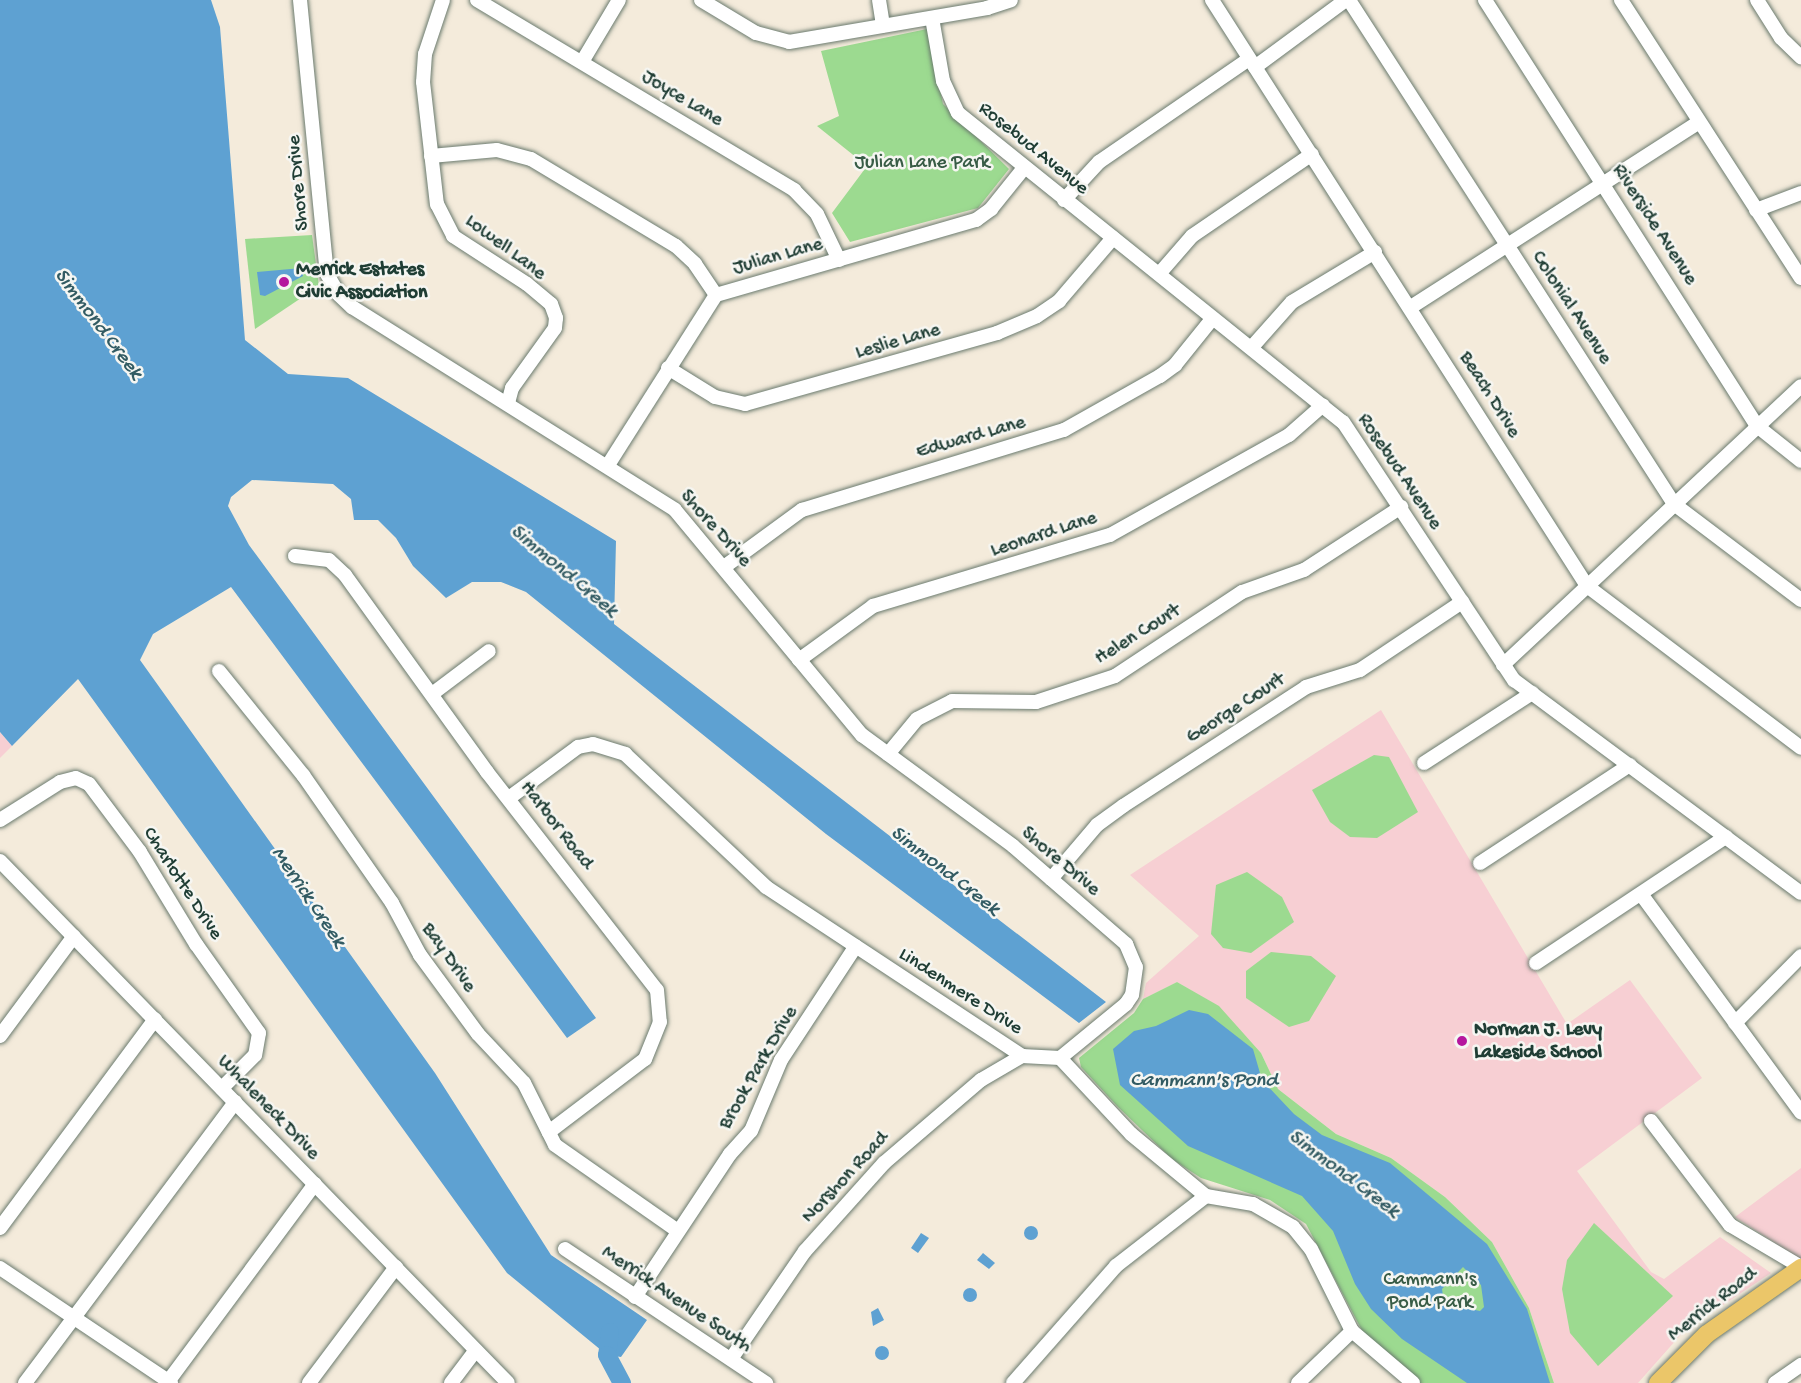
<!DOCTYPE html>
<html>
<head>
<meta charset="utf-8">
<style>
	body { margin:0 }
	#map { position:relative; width:1801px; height:1383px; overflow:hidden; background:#f4ebdb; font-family:"Gochi Hand",sans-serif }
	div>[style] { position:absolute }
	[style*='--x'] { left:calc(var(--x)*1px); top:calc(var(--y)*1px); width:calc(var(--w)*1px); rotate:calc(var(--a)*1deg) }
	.built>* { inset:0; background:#f7cfd3 }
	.green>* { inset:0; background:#9cda90 }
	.water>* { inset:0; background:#5ea1d2 }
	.round { border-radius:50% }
	.river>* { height:18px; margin:-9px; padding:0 9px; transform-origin:9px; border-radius:9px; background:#5ea1d2 }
	.roads { filter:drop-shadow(0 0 2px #6a7a6e) drop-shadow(0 0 2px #6a7a6e) }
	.minor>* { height:14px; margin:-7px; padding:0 7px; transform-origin:7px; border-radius:7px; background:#fff }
	.major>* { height:18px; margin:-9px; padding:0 9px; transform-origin:9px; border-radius:9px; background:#ebc669 }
	.dots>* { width:16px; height:16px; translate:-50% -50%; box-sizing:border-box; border:3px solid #f6f6f2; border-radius:50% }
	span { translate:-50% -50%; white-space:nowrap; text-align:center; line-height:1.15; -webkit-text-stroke:5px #f6f6f2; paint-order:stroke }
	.street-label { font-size:20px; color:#1f3d34 }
	.park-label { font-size:20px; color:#385c46 }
	.poi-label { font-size:20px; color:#1f3d34; font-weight:700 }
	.left { translate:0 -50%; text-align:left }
	.water-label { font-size:21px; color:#325b63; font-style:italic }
</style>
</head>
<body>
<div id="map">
	<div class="built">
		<div style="clip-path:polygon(1381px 710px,1567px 1024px,1630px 980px,1702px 1078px,1577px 1171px,1651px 1272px,1664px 1279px,1720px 1237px,1771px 1273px,1684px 1331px,1638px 1383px,1554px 1383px,1529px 1308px,1492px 1242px,1445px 1197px,1391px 1158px,1336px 1134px,1278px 1089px,1261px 1053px,1218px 1006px,1177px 982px,1143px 999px,1146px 983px,1199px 936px,1130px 875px)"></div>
		<div style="clip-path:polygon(0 732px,12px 746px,0 758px)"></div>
		<div style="clip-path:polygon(1801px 1168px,1801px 1270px,1792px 1254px,1735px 1217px)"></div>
	</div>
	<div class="green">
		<div style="clip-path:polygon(927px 29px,943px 104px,1009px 169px,978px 208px,850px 242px,832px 213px,867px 166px,817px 126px,839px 116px,821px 51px)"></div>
		<div style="clip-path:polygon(312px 235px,319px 286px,255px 329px,245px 239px)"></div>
		<div style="clip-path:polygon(1374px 755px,1389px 757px,1418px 812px,1377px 838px,1350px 837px,1330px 822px,1312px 790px)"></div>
		<div style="clip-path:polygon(1247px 872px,1282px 897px,1294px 922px,1251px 953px,1223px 948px,1211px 934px,1216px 885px)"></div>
		<div style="clip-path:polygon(1271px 952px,1311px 956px,1336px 976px,1309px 1021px,1289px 1027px,1246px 998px,1246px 971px)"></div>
		<div style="clip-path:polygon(1177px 982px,1219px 1006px,1261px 1053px,1278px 1089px,1336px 1134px,1391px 1158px,1445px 1197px,1492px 1242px,1529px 1308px,1554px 1383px,1415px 1383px,1368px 1342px,1306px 1224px,1270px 1200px,1201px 1178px,1172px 1159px,1117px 1106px,1081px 1067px,1079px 1058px,1134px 1013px,1143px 999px)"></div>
		<div style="clip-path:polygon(1594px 1223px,1673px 1296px,1598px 1366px,1570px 1333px,1562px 1289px,1567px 1260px)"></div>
	</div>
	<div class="water">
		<div style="clip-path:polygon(0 0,211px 0,220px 27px,245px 340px,288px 374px,348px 378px,616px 541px,614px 624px,1106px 1002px,1079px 1023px,826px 834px,526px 592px,501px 582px,472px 582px,446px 598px,413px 566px,396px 538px,378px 520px,354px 520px,351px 499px,333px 484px,252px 480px,231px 497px,228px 506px,249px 545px,596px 1018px,567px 1038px,231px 587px,153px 634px,140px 660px,435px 1073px,551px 1255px,647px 1320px,621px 1357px,607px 1355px,507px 1273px,78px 679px,12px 746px,0 732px)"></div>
		<div style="clip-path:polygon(302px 268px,303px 276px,265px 296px,260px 295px,257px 272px)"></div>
		<div style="clip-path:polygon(evenodd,1189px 1010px,1208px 1014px,1253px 1049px,1262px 1080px,1294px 1114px,1322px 1135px,1390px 1163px,1487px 1244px,1527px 1309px,1550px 1383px,1467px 1383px,1402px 1339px,1371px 1309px,1355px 1284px,1333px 1231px,1302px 1196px,1188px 1146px,1120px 1085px,1113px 1049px,1134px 1031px,1156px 1026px,1189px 1010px,1463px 1267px,1481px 1285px,1484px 1307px,1480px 1311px,1456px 1306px,1443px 1296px,1442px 1289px,1463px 1267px)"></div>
		<div class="round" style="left:1024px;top:1226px;width:14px;height:14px"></div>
		<div style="clip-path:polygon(921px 1233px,929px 1238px,918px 1253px,911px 1248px)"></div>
		<div style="clip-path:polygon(983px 1253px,995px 1263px,989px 1269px,977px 1260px)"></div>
		<div class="round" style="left:963px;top:1288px;width:14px;height:14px"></div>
		<div style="clip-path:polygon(878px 1308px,884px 1320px,873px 1326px,871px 1312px)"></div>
		<div class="round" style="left:875px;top:1346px;width:14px;height:14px"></div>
	</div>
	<div class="river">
		<div style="--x:610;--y:1332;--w:23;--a:97"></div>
		<div style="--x:607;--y:1355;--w:32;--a:62"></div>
	</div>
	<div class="roads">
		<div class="minor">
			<div style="--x:300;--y:0;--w:275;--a:84.4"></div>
			<div style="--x:327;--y:274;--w:24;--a:60"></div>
			<div style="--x:339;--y:295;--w:18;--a:43"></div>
			<div style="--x:352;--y:307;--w:381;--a:32.1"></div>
			<div style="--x:675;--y:510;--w:293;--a:50.3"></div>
			<div style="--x:862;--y:735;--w:187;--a:36.3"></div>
			<div style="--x:1013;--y:846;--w:150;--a:40.9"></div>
			<div style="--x:1126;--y:944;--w:25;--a:67"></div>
			<div style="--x:1136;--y:967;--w:28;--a:98"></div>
			<div style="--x:1132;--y:995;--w:11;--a:124"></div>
			<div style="--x:1126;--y:1004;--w:85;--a:140.7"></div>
			<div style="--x:443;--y:0;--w:57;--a:108.4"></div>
			<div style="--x:425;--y:54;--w:28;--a:94"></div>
			<div style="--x:423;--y:82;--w:123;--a:83.5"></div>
			<div style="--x:437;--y:204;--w:36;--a:63"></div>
			<div style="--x:453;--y:236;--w:88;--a:33"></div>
			<div style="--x:527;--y:284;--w:31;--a:40"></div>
			<div style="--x:551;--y:304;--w:15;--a:70"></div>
			<div style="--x:556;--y:318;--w:10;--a:96"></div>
			<div style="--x:555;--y:328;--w:74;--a:125.6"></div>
			<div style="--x:512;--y:388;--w:16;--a:105"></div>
			<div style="--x:477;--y:0;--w:370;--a:30.9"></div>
			<div style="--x:794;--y:190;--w:33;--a:46"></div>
			<div style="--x:817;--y:214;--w:51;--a:64.4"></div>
			<div style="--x:701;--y:0;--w:64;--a:31"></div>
			<div style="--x:756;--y:33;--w:34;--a:15"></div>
			<div style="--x:789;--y:42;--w:201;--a:-9.7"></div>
			<div style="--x:987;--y:8;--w:25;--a:-18"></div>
			<div style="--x:879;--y:0;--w:26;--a:81"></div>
			<div style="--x:1212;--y:0;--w:696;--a:57.38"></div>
			<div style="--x:1587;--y:586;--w:268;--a:37.1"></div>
			<div style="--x:1349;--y:0;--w:600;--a:57.18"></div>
			<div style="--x:1674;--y:504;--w:159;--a:37.1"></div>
			<div style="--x:1485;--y:0;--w:505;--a:57.44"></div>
			<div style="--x:1757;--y:426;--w:56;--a:38.5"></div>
			<div style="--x:1621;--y:0;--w:331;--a:57.1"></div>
			<div style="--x:1757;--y:0;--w:45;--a:57.7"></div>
			<div style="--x:1781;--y:38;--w:28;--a:44"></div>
			<div style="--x:932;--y:18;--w:64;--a:80.1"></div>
			<div style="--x:943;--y:81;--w:35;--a:65"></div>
			<div style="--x:958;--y:113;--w:494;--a:38.8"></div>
			<div style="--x:1343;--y:422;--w:310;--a:56.5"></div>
			<div style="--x:1514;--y:680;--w:357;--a:36.6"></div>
			<div style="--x:582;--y:62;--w:72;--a:-59.2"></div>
			<div style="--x:1255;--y:67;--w:113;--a:-36.4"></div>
			<div style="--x:431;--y:156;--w:66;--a:-5.2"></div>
			<div style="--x:497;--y:150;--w:35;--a:15"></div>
			<div style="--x:531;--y:159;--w:169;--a:31"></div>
			<div style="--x:676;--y:246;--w:26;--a:43"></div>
			<div style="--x:695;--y:264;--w:37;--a:56"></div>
			<div style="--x:1064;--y:200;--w:52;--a:-47.4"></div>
			<div style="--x:1099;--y:162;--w:182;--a:-34.5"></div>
			<div style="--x:1756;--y:210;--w:48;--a:-20.7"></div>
			<div style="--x:1159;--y:274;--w:50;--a:-49"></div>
			<div style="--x:1192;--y:236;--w:145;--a:-34.3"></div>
			<div style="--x:1411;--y:307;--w:342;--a:-32.7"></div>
			<div style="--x:1252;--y:347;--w:60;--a:-48.4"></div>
			<div style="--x:1292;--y:302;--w:97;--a:-31.1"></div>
			<div style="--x:668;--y:368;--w:55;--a:31.7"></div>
			<div style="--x:715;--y:397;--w:31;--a:13"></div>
			<div style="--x:745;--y:404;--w:262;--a:-15.7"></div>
			<div style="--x:997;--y:333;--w:43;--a:-23"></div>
			<div style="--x:1037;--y:316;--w:27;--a:-34"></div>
			<div style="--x:1059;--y:301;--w:83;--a:-49.4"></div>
			<div style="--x:608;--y:465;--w:201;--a:-57.6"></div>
			<div style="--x:716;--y:295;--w:271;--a:-16.1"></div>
			<div style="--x:976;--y:220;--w:19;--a:-36"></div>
			<div style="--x:991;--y:209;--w:53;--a:-51.2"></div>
			<div style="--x:295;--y:556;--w:34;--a:7"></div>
			<div style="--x:329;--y:560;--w:22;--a:43"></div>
			<div style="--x:345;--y:575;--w:243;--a:54.2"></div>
			<div style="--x:487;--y:772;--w:276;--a:52.1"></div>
			<div style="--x:657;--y:990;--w:32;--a:85"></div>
			<div style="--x:660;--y:1022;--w:40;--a:112"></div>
			<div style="--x:645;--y:1059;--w:121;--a:142.8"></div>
			<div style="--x:724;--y:567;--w:97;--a:-36.2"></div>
			<div style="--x:802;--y:510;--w:274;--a:-17"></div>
			<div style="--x:1064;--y:430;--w:110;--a:-29.4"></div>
			<div style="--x:1160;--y:376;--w:19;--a:-36"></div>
			<div style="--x:1175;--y:365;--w:59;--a:-51.2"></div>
			<div style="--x:799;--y:660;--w:92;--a:-36.1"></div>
			<div style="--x:873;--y:606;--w:247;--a:-16.7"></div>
			<div style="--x:1110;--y:535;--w:205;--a:-29.2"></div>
			<div style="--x:1289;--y:435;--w:45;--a:-41.4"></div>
			<div style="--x:1503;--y:665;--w:408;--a:-43.1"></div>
			<div style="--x:219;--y:671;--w:134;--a:51.1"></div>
			<div style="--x:303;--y:775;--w:156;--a:55.2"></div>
			<div style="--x:392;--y:903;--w:59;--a:61.7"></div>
			<div style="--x:420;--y:955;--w:98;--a:53.7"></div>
			<div style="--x:478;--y:1034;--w:67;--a:46.8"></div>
			<div style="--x:524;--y:1083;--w:69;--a:63.4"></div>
			<div style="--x:555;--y:1145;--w:150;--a:35"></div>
			<div style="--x:432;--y:694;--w:71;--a:-37"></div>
			<div style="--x:888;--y:754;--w:45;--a:-50.4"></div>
			<div style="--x:917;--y:719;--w:39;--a:-27"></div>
			<div style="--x:952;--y:701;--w:84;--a:0.7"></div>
			<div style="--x:1036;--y:702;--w:83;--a:-18.2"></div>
			<div style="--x:1115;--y:676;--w:152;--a:-33.5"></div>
			<div style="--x:1242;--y:592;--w:66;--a:-19.5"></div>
			<div style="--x:1304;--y:570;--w:116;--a:-33"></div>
			<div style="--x:1424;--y:763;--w:129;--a:-32.9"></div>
			<div style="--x:509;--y:798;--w:86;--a:-36.5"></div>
			<div style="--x:578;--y:747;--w:15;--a:-11"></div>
			<div style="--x:593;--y:744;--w:34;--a:17"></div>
			<div style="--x:625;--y:754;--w:194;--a:43.3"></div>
			<div style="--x:766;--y:887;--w:307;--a:33.4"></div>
			<div style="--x:1022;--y:1056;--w:38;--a:3"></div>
			<div style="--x:1060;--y:1058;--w:104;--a:46.9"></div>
			<div style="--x:1131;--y:1134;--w:97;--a:39.6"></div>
			<div style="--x:1206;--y:1196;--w:48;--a:9.7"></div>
			<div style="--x:1253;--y:1204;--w:46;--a:29.9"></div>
			<div style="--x:1293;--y:1227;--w:28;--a:51"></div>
			<div style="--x:1311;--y:1249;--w:92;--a:63.4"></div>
			<div style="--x:1352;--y:1331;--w:80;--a:40.4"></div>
			<div style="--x:0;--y:820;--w:71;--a:-32.3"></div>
			<div style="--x:60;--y:782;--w:16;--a:-14"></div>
			<div style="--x:76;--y:778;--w:14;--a:25"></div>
			<div style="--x:89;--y:784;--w:85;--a:53.1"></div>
			<div style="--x:140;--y:852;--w:108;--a:58.7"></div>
			<div style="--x:196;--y:944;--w:109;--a:54.7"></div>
			<div style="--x:259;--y:1033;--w:22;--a:100"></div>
			<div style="--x:255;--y:1055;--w:47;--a:135"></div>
			<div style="--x:0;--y:861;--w:728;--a:45.78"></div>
			<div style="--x:1480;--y:863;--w:179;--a:-33.2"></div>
			<div style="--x:1051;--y:879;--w:71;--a:-49.6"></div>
			<div style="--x:1097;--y:825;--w:32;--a:-36"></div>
			<div style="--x:1123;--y:806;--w:218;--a:-33"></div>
			<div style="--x:1306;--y:687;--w:57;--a:-17.5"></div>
			<div style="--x:1360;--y:670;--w:123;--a:-33.7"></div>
			<div style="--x:1641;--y:894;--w:271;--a:53.8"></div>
			<div style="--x:1536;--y:963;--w:228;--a:-33.6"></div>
			<div style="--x:1735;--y:1023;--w:94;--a:-45.4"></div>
			<div style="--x:0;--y:1036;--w:124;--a:-53.5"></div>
			<div style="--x:1651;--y:1121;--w:131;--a:52.8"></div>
			<div style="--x:1730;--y:1225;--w:82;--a:30.6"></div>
			<div style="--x:0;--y:1228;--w:260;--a:-53.4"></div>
			<div style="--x:565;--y:1249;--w:242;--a:33.7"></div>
			<div style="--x:0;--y:1268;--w:206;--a:33.9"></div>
			<div style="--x:635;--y:1297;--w:172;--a:-56.4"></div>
			<div style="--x:730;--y:1154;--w:31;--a:-48"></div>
			<div style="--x:751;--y:1131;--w:77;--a:-67.1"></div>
			<div style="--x:781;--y:1060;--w:136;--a:-56.7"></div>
			<div style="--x:731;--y:1359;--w:131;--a:-55.6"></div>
			<div style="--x:805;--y:1251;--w:118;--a:-48.1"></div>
			<div style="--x:884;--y:1163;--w:128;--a:-40.6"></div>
			<div style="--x:981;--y:1080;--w:48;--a:-30.3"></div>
			<div style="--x:25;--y:1383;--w:351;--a:-53.2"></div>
			<div style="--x:167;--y:1383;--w:248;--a:-53.4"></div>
			<div style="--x:309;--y:1383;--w:145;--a:-53.1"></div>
			<div style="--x:451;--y:1383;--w:41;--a:-52.9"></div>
			<div style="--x:1013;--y:1383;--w:156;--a:-48.6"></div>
			<div style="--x:1116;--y:1266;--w:114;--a:-37.9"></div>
			<div style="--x:1298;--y:1383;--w:75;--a:-43.9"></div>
			<div style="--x:1775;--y:1383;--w:32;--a:-35"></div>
		</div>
		<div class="major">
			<div style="--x:1658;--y:1383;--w:69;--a:-45"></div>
			<div style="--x:1707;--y:1334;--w:115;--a:-35.1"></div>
		</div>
	</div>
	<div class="dots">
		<div style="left:284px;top:282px;background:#b5179e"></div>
		<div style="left:1462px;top:1041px;background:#b5179e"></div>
	</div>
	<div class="street-label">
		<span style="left:682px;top:99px;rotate:31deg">Joyce Lane</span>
		<span style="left:1033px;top:149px;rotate:39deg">Rosebud Avenue</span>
		<span style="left:299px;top:183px;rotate:-95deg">Shore Drive</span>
		<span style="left:1654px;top:225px;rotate:57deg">Riverside Avenue</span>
		<span style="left:505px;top:248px;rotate:37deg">Lowell Lane</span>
		<span style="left:778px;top:257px;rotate:-16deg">Julian Lane</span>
		<span style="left:1571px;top:308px;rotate:57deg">Colonial Avenue</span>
		<span style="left:898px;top:342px;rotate:-16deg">Leslie Lane</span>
		<span style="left:1489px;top:395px;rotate:58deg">Beach Drive</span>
		<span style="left:971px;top:438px;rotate:-16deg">Edward Lane</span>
		<span style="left:1399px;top:472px;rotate:56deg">Rosebud Avenue</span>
		<span style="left:715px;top:529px;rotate:48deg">Shore Drive</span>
		<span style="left:1044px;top:535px;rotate:-18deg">Leonard Lane</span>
		<span style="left:1138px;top:635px;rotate:-32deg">Helen Court</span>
		<span style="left:1236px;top:709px;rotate:-33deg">George Court</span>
		<span style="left:556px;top:826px;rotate:52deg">Harbor Road</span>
		<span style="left:1060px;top:862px;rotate:40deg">Shore Drive</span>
		<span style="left:182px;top:884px;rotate:57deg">Charlotte Drive</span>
		<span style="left:448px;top:958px;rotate:55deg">Bay Drive</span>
		<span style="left:960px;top:992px;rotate:33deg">Lindenmere Drive</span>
		<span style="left:759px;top:1068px;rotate:-60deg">Brook Park Drive</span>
		<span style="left:268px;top:1108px;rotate:46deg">Whaleneck Drive</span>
		<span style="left:846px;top:1178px;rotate:-47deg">Norshon Road</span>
		<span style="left:676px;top:1300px;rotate:34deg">Merrick Avenue South</span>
		<span style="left:1713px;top:1305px;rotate:-38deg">Merrick Road</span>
	</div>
	<div class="park-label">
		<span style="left:922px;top:163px">Julian Lane Park</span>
		<span style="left:1430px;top:1292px">Cammann's<br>Pond Park</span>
	</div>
	<div class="poi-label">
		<span class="left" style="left:296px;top:282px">Merrick Estates<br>Civic Association</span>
		<span class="left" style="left:1474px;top:1042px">Norman J. Levy<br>Lakeside School</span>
	</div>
	<div class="water-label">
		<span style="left:97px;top:325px;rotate:53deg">Simmond Creek</span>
		<span style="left:563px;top:572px;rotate:40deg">Simmond Creek</span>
		<span style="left:944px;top:872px;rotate:38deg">Simmond Creek</span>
		<span style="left:307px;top:898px;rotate:56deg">Merrick Creek</span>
		<span style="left:1204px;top:1082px">Cammann's Pond</span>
		<span style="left:1343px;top:1175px;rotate:37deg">Simmond Creek</span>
	</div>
</div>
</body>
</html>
